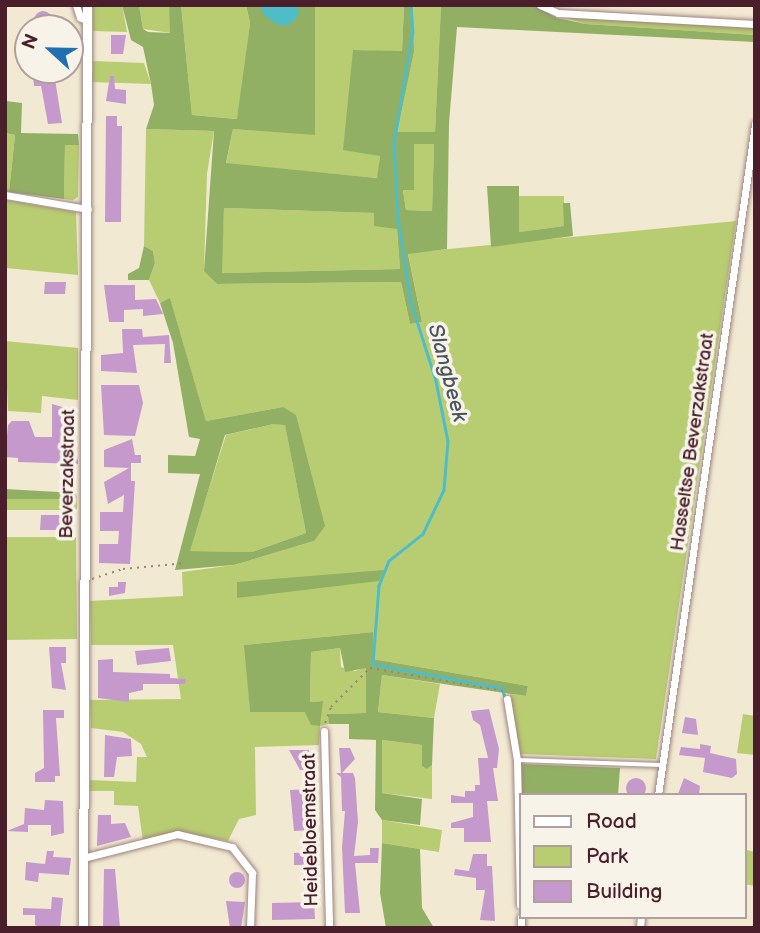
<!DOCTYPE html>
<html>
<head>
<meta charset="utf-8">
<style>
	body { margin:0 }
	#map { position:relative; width:760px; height:933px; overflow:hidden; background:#f2e9d3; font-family:"Balsamiq Sans",sans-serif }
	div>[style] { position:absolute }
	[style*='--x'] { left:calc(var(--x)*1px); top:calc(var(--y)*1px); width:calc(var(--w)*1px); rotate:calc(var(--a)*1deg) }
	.green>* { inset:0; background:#b8cd72 }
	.forest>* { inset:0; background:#92b064 }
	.water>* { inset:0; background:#4fbdc8 }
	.stream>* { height:2.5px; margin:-1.25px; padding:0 1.25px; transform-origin:1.25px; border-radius:1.25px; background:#4fbdc8 }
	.building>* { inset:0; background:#c599cc }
	.round { border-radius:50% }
	.path>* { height:2px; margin-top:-1px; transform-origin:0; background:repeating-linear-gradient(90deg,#9e847f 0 2px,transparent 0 7px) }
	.roads { filter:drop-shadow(0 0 2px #9e847f) drop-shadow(0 0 2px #9e847f) }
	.service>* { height:3.5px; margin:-1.75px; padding:0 1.75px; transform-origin:1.75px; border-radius:1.75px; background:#fff }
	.minor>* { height:7px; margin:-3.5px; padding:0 3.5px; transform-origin:3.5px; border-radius:3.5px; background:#fff }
	.tertiary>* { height:9px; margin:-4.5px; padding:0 4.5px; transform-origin:4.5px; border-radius:4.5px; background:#fff }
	span { translate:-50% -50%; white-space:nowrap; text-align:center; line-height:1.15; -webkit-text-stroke:7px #f7f3e8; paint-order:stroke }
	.street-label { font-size:19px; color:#4a1f2b }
	.water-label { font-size:21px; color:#4c5662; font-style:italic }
	.frame { position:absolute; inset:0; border:7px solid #4a1f2b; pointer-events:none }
	.legend { position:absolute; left:519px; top:793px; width:228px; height:126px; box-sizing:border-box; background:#f7f3e8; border:2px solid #b29e9c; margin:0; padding:9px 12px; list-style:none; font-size:21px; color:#4a1f2b }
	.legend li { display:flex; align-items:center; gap:14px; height:35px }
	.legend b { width:35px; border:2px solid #b29e9c }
	.north { position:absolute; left:14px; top:14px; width:70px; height:70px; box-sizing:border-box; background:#f7f3e8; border:2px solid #b29e9c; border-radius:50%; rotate:292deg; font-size:19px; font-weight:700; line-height:28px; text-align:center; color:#4a1f2b }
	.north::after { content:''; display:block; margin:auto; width:24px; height:32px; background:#1f6fb2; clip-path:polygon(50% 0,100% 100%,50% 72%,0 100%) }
</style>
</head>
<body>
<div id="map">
	<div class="green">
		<div style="clip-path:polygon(93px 5px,122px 5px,127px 32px,93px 31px)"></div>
		<div style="clip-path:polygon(139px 5px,169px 5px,171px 33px,143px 29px)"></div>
		<div style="clip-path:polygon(181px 5px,246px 5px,250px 23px,238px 119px,192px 115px)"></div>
		<div style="clip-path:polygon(315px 5px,404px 5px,402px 52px,353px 50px,380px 156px,378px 178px,226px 164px,233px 129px,315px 134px)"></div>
		<div style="clip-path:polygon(413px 5px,441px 5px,435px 133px,396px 132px,414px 52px)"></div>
		<div style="clip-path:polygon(559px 16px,754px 28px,755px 35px,586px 24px)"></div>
		<div style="clip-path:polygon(93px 61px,144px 63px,151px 84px,92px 82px)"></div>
		<div style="clip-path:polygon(5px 110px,6px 133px,15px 135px,9px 192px,5px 191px)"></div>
		<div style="clip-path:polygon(146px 129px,214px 131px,207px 174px,204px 270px,217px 284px,401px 282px,410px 324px,422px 322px,408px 253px,736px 221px,656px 759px,520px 754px,510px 694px,526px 696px,528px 686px,373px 659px,373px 632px,245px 645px,250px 711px,305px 712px,322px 701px,310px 702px,311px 652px,340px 648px,341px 667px,355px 671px,366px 667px,366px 713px,329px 714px,329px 724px,320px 726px,319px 745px,255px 747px,256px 815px,239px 819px,228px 841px,180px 832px,143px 841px,138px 806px,114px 805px,114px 791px,90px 791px,90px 780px,136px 782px,137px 757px,147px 757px,141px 744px,123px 732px,91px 728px,90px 700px,181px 699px,173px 645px,91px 645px,90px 601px,183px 596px,182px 572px,234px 565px,314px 541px,283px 407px,206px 421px,170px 299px,160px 303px,149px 280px,155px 263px,153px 251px,144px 246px)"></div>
		<div style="clip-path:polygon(414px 144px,434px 144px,432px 211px,406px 210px,403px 189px,414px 190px)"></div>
		<div style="clip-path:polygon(65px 145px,79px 145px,78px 197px,73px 200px,64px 199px)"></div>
		<div style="clip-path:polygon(519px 196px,564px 196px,564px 226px,519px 232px)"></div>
		<div style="clip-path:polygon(6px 200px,76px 212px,78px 275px,6px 268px)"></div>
		<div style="clip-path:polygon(224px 208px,374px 213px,397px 229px,400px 269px,221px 273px)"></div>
		<div style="clip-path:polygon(5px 341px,78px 348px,78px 400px,42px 396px,41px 413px,8px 411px)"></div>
		<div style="clip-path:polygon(274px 424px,285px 424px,306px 533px,252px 552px,189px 551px,226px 435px)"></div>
		<div style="clip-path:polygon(5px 499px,77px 499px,77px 510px,5px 510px)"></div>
		<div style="clip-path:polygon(5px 537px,76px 537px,77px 639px,5px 640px)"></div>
		<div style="clip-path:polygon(382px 675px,440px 684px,434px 718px,378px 712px)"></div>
		<div style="clip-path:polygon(743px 714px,755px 716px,755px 755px,737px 753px)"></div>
		<div style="clip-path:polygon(382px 740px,422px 745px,427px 769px,432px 765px,432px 799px,382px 793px)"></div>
		<div style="clip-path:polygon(382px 820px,442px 830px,439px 852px,382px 843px)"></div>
		<div style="clip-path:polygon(747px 850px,755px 852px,755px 886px,744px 884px)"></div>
	</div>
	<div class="forest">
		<div style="clip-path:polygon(evenodd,122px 5px,139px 5px,143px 29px,148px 32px,170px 33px,169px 5px,181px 5px,192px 115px,237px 119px,250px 23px,246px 5px,315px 5px,315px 135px,233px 129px,226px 163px,377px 178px,380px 156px,343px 150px,353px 50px,402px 51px,404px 5px,413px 5px,414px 52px,397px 132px,435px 132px,441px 5px,533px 5px,557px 18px,586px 24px,755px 35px,755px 42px,457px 27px,449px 123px,447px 249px,408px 254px,422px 322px,410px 324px,401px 282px,217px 284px,204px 271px,214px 131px,146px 129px,154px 105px,151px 84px,143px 47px,131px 40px,122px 5px,414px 144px,434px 144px,432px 211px,406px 210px,403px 190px,414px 190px,414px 144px,122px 5px,224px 208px,374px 213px,374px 226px,397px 229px,400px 269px,222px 273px,224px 208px)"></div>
		<div style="clip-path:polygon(6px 101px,22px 103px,21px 133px,78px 134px,79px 145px,65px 145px,64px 199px,9px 192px,15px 135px,6px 133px)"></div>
		<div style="clip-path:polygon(487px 186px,519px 186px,519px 232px,564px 226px,563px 203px,570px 203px,573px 236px,491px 247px)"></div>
		<div style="clip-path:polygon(144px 246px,153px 251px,155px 263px,149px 280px,128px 280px,128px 274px,139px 268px)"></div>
		<div style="clip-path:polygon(evenodd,170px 298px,206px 421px,283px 407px,296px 415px,325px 526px,314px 541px,234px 565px,175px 570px,200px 474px,168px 473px,168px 455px,195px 456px,200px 439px,189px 437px,173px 343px,160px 303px,170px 298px,274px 424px,285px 425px,306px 533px,252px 552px,190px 551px,225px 435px,274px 424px)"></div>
		<div style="clip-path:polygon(5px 489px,76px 493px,77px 499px,5px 499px)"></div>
		<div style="clip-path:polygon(384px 570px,379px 581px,237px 598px,237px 582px)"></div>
		<div style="clip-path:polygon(373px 632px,373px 659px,528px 686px,526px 696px,382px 675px,378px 712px,434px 718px,432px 765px,427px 769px,422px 766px,422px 745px,382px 740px,382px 793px,422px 799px,420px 825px,382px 820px,375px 810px,376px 740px,349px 739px,349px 724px,329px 724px,328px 714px,366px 713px,366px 668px,345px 672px,340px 648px,311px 652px,310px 702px,323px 701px,320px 726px,311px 725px,305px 712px,250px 712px,244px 645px)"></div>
		<div style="clip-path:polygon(521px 764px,620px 768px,618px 795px,521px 795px)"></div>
		<div style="clip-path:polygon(382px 843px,420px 849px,422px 908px,434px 928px,386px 928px,380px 893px)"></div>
	</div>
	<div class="water">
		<div style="clip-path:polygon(260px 5px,297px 5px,299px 15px,289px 25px,278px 25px,264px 15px)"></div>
	</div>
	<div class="stream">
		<div style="--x:411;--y:5;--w:27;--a:86"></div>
		<div style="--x:413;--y:32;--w:113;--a:99.7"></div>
		<div style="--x:394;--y:143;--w:75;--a:86.9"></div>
		<div style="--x:398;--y:218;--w:85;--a:81.2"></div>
		<div style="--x:411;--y:302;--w:83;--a:72.4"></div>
		<div style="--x:436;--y:381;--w:61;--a:78.7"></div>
		<div style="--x:448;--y:441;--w:49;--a:94.7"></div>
		<div style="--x:444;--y:490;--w:49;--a:115.5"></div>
		<div style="--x:423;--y:534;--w:43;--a:141.5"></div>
		<div style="--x:389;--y:561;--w:27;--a:112"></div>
		<div style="--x:379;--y:586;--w:78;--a:94.4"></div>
		<div style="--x:373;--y:664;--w:131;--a:10.5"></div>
		<div style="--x:502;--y:688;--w:13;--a:72"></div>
	</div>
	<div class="building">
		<div class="round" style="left:34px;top:11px;width:18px;height:18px"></div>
		<div style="clip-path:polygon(111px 35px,126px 35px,123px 54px,111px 54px)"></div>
		<div style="clip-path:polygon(54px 73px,62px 123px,48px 124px,41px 86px,34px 86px,33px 75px)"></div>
		<div style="clip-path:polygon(110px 76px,114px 76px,115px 89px,126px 90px,126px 104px,106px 101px)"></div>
		<div style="clip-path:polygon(106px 116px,117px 116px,117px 126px,122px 126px,121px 222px,105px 222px)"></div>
		<div style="clip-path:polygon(45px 282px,66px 282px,65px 294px,44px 294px)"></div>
		<div style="clip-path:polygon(104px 285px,135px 285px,135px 300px,156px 299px,163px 314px,143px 316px,143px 309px,124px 310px,124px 322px,109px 322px)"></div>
		<div style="clip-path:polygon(122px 329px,142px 329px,143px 337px,169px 335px,171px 363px,164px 363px,165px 344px,133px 345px,137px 373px,101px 371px,101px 355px,123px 353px)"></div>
		<div style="clip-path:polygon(101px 385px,139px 385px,143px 403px,135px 436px,104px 435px)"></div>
		<div style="clip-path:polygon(52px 404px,69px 409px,70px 431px,63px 431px,62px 457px,78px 459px,78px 464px,18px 462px,18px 458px,5px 457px,8px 425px,12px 421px,29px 421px,35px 437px,52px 437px)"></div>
		<div style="clip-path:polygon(132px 439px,135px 455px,141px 455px,141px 463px,131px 463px,131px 481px,135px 481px,130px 564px,99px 563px,99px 544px,118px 544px,119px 531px,100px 531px,100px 512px,123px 512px,124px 495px,108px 504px,104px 482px,129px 468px,104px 467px,104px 450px)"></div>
		<div style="clip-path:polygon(41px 515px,62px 515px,62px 530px,40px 530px)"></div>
		<div style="clip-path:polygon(118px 582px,126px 582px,125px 593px,109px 596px,109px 587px,118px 587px)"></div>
		<div style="clip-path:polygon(49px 647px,66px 647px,66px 663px,61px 663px,66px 690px,52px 688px)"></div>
		<div style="clip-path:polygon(169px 648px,171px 661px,137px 665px,135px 651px)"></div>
		<div style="clip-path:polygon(113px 659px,113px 672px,170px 674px,170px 678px,186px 679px,185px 684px,143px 684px,143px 690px,129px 693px,129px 702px,98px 698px,98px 660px)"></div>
		<div style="clip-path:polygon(489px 709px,499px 749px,497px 768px,493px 768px,498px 801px,487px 801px,491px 842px,464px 842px,464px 828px,451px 828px,451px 823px,473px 817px,473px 803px,451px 803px,451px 795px,465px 797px,465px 791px,475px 791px,475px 785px,480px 785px,478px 758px,488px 758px,480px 725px,473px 720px,471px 711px)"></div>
		<div style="clip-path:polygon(43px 710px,64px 710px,64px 718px,56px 718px,60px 776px,55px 776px,55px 782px,35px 782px,35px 773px,44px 768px)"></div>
		<div style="clip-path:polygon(685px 717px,696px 719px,698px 735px,682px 733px)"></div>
		<div style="clip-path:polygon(105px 735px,131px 739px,132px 756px,117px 757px,114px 777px,104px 777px)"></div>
		<div style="clip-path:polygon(700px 744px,711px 746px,710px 753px,736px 759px,737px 774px,732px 778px,703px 772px,705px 758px,679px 755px,681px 747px,700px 749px)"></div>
		<div style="clip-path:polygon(339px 748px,350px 748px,355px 759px,342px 773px,353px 773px,355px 778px,358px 822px,354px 856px,370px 855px,370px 848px,379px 848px,378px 863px,355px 863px,360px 913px,345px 913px,342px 847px,345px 811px,342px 811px,341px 777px,336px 773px,341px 773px)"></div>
		<div style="clip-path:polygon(289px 750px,309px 750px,309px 770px,300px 770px)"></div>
		<div style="clip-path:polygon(684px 778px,700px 786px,699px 794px,678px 794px)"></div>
		<div class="round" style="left:626px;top:778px;width:20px;height:20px"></div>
		<div style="clip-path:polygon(310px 789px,312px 830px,294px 831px,290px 790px)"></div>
		<div style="clip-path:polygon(45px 800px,63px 801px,64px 833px,51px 836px,51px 825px,28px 825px,28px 832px,7px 831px,24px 824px,25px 808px,44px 810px)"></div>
		<div style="clip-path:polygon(98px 815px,111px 815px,111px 824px,125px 823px,131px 837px,97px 846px)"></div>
		<div style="clip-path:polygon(47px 851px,54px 851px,53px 857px,71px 858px,69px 875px,39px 873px,38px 882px,25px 880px,26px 862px,45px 864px)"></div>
		<div style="clip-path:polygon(312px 852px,313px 865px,294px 865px,294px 853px)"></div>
		<div style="clip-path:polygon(473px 854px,487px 854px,487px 866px,492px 866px,495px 921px,480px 920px,485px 890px,476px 890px,476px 878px,454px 875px,455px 869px,469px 871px)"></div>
		<div style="clip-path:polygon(104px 869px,115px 869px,120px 928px,103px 928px)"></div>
		<div class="round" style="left:229px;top:872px;width:16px;height:16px"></div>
		<div style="clip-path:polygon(52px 897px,63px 898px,60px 928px,43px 928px,35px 925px,35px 915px,23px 915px,23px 908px,51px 909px)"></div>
		<div style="clip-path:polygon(226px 901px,245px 902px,241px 928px,230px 928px)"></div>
		<div style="clip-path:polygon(314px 902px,315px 919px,272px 920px,272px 903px)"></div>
	</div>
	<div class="path">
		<div style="--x:92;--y:579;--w:33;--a:-18"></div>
		<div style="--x:123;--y:569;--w:63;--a:-5.4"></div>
		<div style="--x:325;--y:723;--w:17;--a:-69"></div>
		<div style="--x:331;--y:707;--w:55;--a:-45"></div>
		<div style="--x:370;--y:668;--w:135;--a:9.8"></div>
	</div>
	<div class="roads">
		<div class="service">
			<div style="--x:518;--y:760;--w:142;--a:2"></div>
		</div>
		<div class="minor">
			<div style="--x:76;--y:5;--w:13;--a:72"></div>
			<div style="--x:80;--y:17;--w:8;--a:30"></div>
			<div style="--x:540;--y:5;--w:20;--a:24"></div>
			<div style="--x:558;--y:13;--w:197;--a:3.2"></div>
			<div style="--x:5;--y:195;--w:84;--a:9.6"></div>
			<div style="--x:507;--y:699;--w:62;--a:80.7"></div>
			<div style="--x:517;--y:760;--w:145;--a:88.8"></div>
			<div style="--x:324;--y:731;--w:197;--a:88.5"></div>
			<div style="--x:658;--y:795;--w:678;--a:-81.77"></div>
			<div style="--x:83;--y:858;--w:97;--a:-14.3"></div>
			<div style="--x:177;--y:834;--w:57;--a:13.3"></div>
			<div style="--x:232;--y:847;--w:33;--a:52"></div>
			<div style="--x:252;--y:873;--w:55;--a:92.1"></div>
			<div style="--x:521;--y:917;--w:11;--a:90"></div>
			<div style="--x:640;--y:928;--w:11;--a:-85"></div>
		</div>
		<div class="tertiary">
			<div style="--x:83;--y:928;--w:923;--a:-89.75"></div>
		</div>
	</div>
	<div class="street-label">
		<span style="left:693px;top:442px;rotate:-82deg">Hasseltse Beverzakstraat</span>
		<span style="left:68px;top:474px;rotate:-89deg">Beverzakstraat</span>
		<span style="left:311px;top:830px;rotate:-91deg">Heidebloemstraat</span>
	</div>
	<div class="water-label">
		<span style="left:447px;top:373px;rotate:75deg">Slangbeek</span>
	</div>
	<div class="frame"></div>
	<ul class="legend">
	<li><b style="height:9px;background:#fff"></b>Road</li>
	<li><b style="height:19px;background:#b8cd72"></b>Park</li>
	<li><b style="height:19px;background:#c599cc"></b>Building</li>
	</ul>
	<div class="north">N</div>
</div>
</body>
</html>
